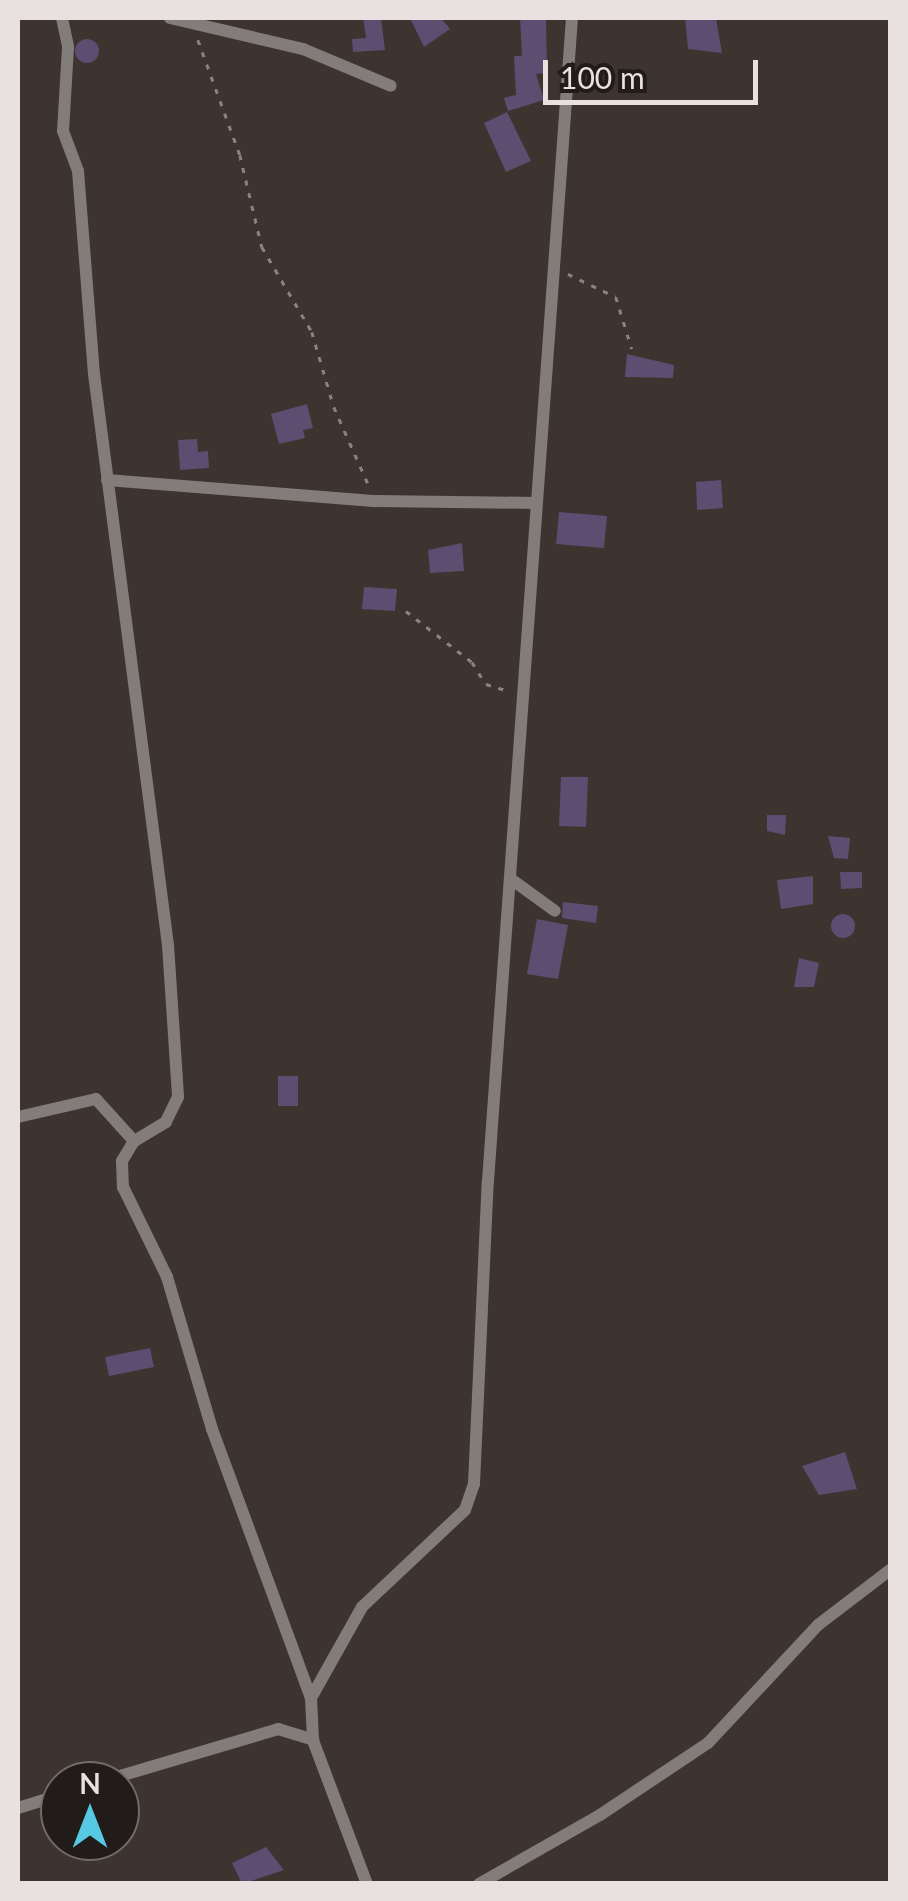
<!DOCTYPE html>
<html>
<head>
<meta charset="utf-8">
<style>
	body { margin:0 }
	#map { position:relative; width:908px; height:1901px; overflow:hidden; background:#3d332f; font-family:Lato,sans-serif }
	div>[style] { position:absolute }
	[style*='--x'] { left:calc(var(--x)*1px); top:calc(var(--y)*1px); width:calc(var(--w)*1px); rotate:calc(var(--a)*1deg) }
	.building>* { inset:0; background:#5e4d71 }
	.round { border-radius:50% }
	.path>* { height:2.5px; margin-top:-1.25px; transform-origin:0; background:repeating-linear-gradient(90deg,#8c8380 0 5px,transparent 0 13px) }
	.minor>* { height:12px; margin:-6px; padding:0 6px; transform-origin:6px; border-radius:6px; background:#827d7a }
	span { translate:-50% -50%; white-space:nowrap; text-align:center; line-height:1.15; -webkit-text-stroke:9px #211c1a; paint-order:stroke }
	.frame { position:absolute; inset:0; border:20px solid #e8e1df; pointer-events:none }
	.north { position:absolute; left:40px; top:1761px; width:100px; height:100px; box-sizing:border-box; background:#211c1a; border:2px solid #716b69; border-radius:50%; rotate:0deg; font-size:28px; font-weight:700; line-height:40px; text-align:center; color:#e8e1df }
	.north::after { content:''; display:block; margin:auto; width:35px; height:45px; background:#57c9e2; clip-path:polygon(50% 0,100% 100%,50% 72%,0 100%) }
	.scale { position:absolute; left:543px; top:60px; width:215px; height:45px; box-sizing:border-box; border:5px solid #e8e1df; border-top:0; padding-left:12px; font-size:30px; line-height:35px; white-space:nowrap; color:#e8e1df; -webkit-text-stroke:8px #211c1a; paint-order:stroke }
</style>
</head>
<body>
<div id="map">
	<div class="building">
		<div style="clip-path:polygon(363px 18px,381px 18px,385px 50px,353px 52px,352px 39px,366px 38px)"></div>
		<div style="clip-path:polygon(410px 18px,441px 18px,450px 29px,424px 47px)"></div>
		<div style="clip-path:polygon(520px 18px,546px 18px,547px 73px,536px 74px,544px 100px,508px 111px,504px 98px,516px 95px,514px 56px,522px 56px)"></div>
		<div style="clip-path:polygon(685px 18px,716px 18px,722px 53px,688px 49px)"></div>
		<div class="round" style="left:75px;top:39px;width:24px;height:24px"></div>
		<div style="clip-path:polygon(507px 112px,531px 161px,506px 172px,484px 123px)"></div>
		<div style="clip-path:polygon(627px 354px,674px 365px,673px 378px,625px 377px)"></div>
		<div style="clip-path:polygon(307px 404px,313px 428px,303px 430px,305px 438px,279px 444px,271px 414px)"></div>
		<div style="clip-path:polygon(197px 439px,198px 452px,208px 451px,209px 468px,180px 470px,178px 440px)"></div>
		<div style="clip-path:polygon(721px 480px,723px 508px,697px 510px,696px 482px)"></div>
		<div style="clip-path:polygon(559px 512px,607px 516px,604px 548px,556px 544px)"></div>
		<div style="clip-path:polygon(462px 543px,464px 571px,430px 573px,428px 550px)"></div>
		<div style="clip-path:polygon(364px 587px,397px 589px,395px 611px,362px 609px)"></div>
		<div style="clip-path:polygon(561px 777px,588px 777px,586px 827px,559px 826px)"></div>
		<div style="clip-path:polygon(767px 815px,786px 815px,785px 835px,767px 831px)"></div>
		<div style="clip-path:polygon(828px 836px,850px 838px,848px 859px,834px 858px)"></div>
		<div style="clip-path:polygon(840px 872px,862px 872px,862px 888px,841px 889px)"></div>
		<div style="clip-path:polygon(813px 876px,813px 904px,781px 909px,777px 880px)"></div>
		<div style="clip-path:polygon(563px 902px,598px 906px,596px 923px,562px 918px)"></div>
		<div class="round" style="left:831px;top:914px;width:24px;height:24px"></div>
		<div style="clip-path:polygon(537px 919px,568px 925px,558px 979px,527px 974px)"></div>
		<div style="clip-path:polygon(799px 958px,819px 963px,814px 987px,794px 987px)"></div>
		<div style="clip-path:polygon(278px 1076px,298px 1076px,298px 1106px,278px 1106px)"></div>
		<div style="clip-path:polygon(150px 1348px,154px 1367px,109px 1376px,105px 1357px)"></div>
		<div style="clip-path:polygon(845px 1452px,857px 1489px,819px 1495px,802px 1466px)"></div>
		<div style="clip-path:polygon(266px 1847px,284px 1870px,242px 1884px,232px 1863px)"></div>
	</div>
	<div class="path">
		<div style="--x:198;--y:40;--w:122;--a:69.9"></div>
		<div style="--x:240;--y:155;--w:95;--a:76.6"></div>
		<div style="--x:262;--y:247;--w:99;--a:59.5"></div>
		<div style="--x:312;--y:332;--w:78;--a:73.7"></div>
		<div style="--x:334;--y:407;--w:86;--a:66.1"></div>
		<div style="--x:568;--y:274;--w:53;--a:25.6"></div>
		<div style="--x:616;--y:297;--w:54;--a:72.9"></div>
		<div style="--x:406;--y:611;--w:83;--a:37.7"></div>
		<div style="--x:472;--y:662;--w:26;--a:58"></div>
		<div style="--x:486;--y:684;--w:24;--a:17"></div>
	</div>
	<div class="minor">
		<div style="--x:62;--y:18;--w:30;--a:78"></div>
		<div style="--x:68;--y:47;--w:84;--a:93.4"></div>
		<div style="--x:63;--y:131;--w:43;--a:69.4"></div>
		<div style="--x:78;--y:171;--w:204;--a:85.5"></div>
		<div style="--x:94;--y:374;--w:576;--a:82.62"></div>
		<div style="--x:168;--y:945;--w:152;--a:86.2"></div>
		<div style="--x:178;--y:1097;--w:28;--a:116"></div>
		<div style="--x:166;--y:1122;--w:37;--a:149"></div>
		<div style="--x:170;--y:18;--w:137;--a:13.1"></div>
		<div style="--x:303;--y:49;--w:95;--a:22.8"></div>
		<div style="--x:107;--y:480;--w:270;--a:4.5"></div>
		<div style="--x:376;--y:501;--w:160;--a:0.7"></div>
		<div style="--x:511;--y:879;--w:54;--a:36"></div>
		<div style="--x:18;--y:1117;--w:80;--a:-13"></div>
		<div style="--x:96;--y:1099;--w:57;--a:47.9"></div>
		<div style="--x:134;--y:1141;--w:23;--a:121"></div>
		<div style="--x:122;--y:1161;--w:26;--a:88"></div>
		<div style="--x:123;--y:1187;--w:100;--a:63.9"></div>
		<div style="--x:167;--y:1277;--w:159;--a:73.5"></div>
		<div style="--x:212;--y:1429;--w:287;--a:69.8"></div>
		<div style="--x:103;--y:1781;--w:183;--a:-16.5"></div>
		<div style="--x:278;--y:1729;--w:37;--a:17"></div>
		<div style="--x:18;--y:1808;--w:44;--a:-17.2"></div>
		<div style="--x:367;--y:1884;--w:154;--a:-110.6"></div>
		<div style="--x:313;--y:1740;--w:42;--a:-92.7"></div>
		<div style="--x:311;--y:1698;--w:104;--a:-60.7"></div>
		<div style="--x:362;--y:1607;--w:141;--a:-43.3"></div>
		<div style="--x:465;--y:1510;--w:28;--a:-71"></div>
		<div style="--x:474;--y:1484;--w:303;--a:-87.4"></div>
		<div style="--x:488;--y:1181;--w:1166;--a:-85.87"></div>
		<div style="--x:479;--y:1884;--w:139;--a:-29.7"></div>
		<div style="--x:600;--y:1815;--w:130;--a:-33.7"></div>
		<div style="--x:708;--y:1743;--w:161;--a:-47"></div>
		<div style="--x:818;--y:1625;--w:91;--a:-37.4"></div>
	</div>
	<div class="frame"></div>
	<div class="north">N</div>
	<div class="scale">100 m</div>
</div>
</body>
</html>
